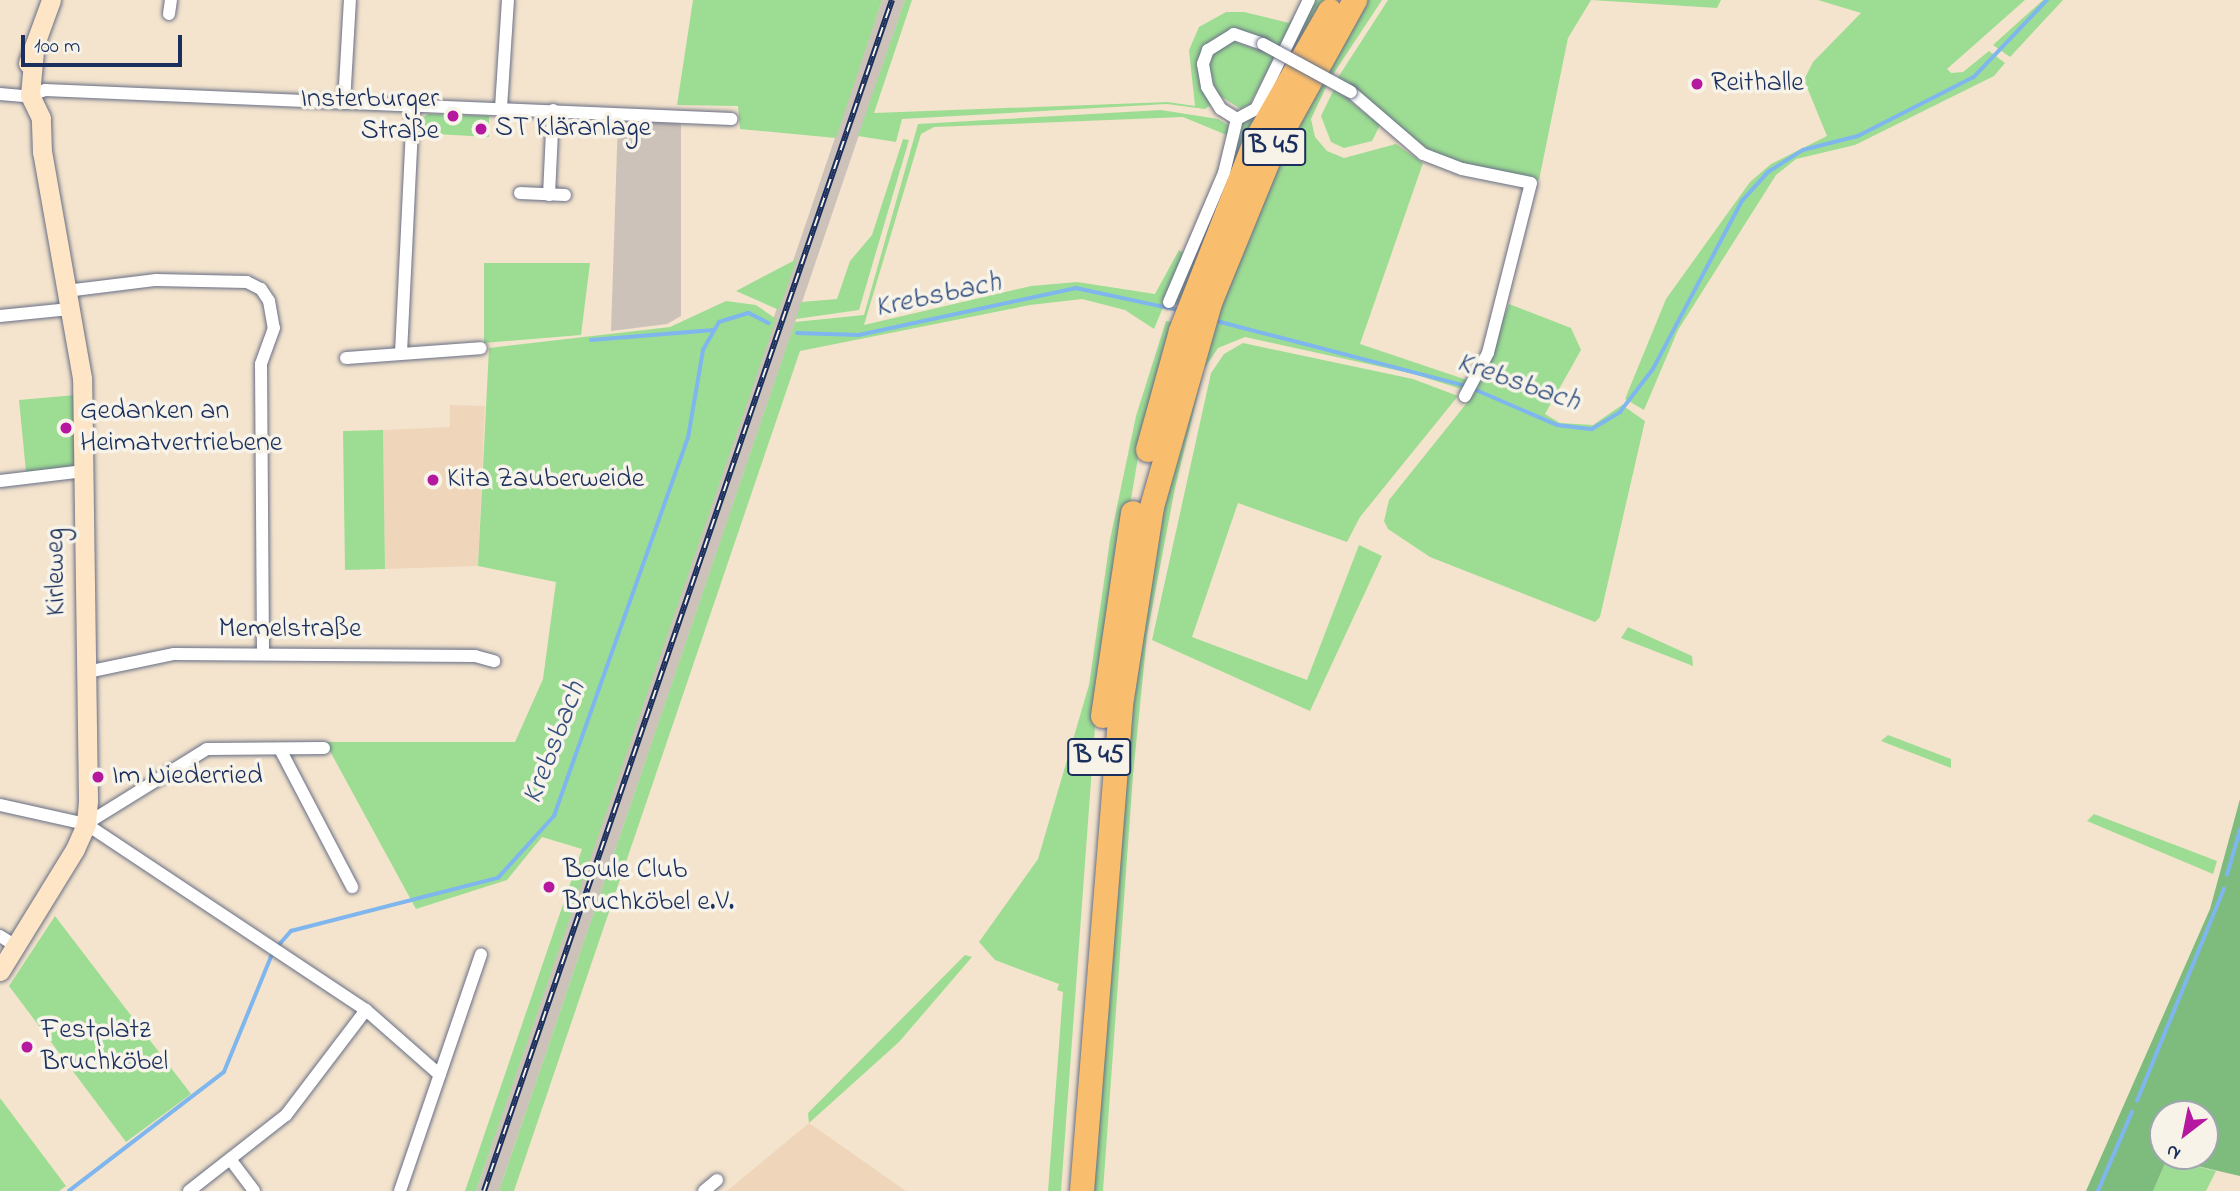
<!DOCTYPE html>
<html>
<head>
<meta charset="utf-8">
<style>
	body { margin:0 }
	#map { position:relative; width:2240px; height:1191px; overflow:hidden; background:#f4e4cd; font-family:"Indie Flower",sans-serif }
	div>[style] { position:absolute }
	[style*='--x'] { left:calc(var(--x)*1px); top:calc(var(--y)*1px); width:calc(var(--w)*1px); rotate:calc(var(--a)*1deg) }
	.built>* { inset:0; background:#efd6bb }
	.industrial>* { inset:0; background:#cdc2b9 }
	.green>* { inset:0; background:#9ddd93 }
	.forest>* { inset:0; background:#7ebc7d }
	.stream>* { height:3.5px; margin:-1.75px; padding:0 1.75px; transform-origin:1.75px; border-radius:1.75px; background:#7fb6ee }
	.roads { filter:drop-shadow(0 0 2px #676e85) drop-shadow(0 0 2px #676e85) }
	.street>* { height:12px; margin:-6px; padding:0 6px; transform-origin:6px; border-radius:6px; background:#fff }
	.secondary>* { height:19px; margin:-9.5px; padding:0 9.5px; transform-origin:9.5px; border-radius:9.5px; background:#fde5c5 }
	.highway>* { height:24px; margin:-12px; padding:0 12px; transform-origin:12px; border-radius:12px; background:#f9be6d }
	.rail>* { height:6px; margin-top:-3px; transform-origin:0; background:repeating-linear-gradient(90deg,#f7f3e8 0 10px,#1b2f5e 0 20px); box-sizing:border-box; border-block:2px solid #1b2f5e }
	.bridges { filter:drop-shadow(0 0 2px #676e85) drop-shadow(0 0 2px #676e85) }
	.street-bridge>* { height:12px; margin:-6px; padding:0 6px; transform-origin:6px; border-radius:6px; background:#fff }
	.dots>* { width:19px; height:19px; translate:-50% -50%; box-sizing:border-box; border:4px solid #f7f3e8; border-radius:50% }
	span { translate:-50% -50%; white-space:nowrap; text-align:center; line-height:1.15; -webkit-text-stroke:7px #f7f3e8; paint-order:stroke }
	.shield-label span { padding:2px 5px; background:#f7f3e8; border:2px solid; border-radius:5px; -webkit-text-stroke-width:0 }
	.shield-label { font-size:26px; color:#1b2f5e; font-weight:700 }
	.poi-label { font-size:28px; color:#1b2f5e }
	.left { translate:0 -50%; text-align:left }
	.right { translate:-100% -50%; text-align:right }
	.street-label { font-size:28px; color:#1b2f5e }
	.water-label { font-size:30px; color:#345182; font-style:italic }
	.north { position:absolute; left:2149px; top:1100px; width:70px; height:70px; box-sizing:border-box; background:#f7f3e8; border:2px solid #9fa5b1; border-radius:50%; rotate:212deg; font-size:19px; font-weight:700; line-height:28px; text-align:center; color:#1b2f5e }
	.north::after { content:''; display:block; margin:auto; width:24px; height:32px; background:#b5179e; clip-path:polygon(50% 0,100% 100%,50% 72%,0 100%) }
	.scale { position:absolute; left:21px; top:35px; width:161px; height:32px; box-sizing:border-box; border:4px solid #1b2f5e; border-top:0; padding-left:9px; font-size:21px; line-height:24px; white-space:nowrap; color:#1b2f5e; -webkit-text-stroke:5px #f7f3e8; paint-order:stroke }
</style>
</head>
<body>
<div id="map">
	<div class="built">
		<div style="clip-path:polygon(450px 405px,485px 406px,478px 566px,385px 569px,383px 430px,450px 427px)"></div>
		<div style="clip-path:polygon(809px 1123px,849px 1151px,906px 1191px,727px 1191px)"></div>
	</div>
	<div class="industrial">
		<div style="clip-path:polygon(882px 0,905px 0,499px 1191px,476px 1191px)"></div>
		<div style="clip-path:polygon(618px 119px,681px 124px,681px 316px,667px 324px,611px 331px)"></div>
	</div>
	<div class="green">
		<div style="clip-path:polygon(693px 0,882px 0,836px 138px,740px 129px,738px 106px,677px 105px)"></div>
		<div style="clip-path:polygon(905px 0,912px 0,874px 113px,1168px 102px,1195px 106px,1189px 50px,1199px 27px,1226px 12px,1244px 12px,1289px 23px,1305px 0,1281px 48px,1248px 33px,1206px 46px,1212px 104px,1205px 109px,1167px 104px,902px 119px,896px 142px,858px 136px)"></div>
		<div style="clip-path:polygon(1315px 0,1326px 0,1293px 55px,1287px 51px)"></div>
		<div style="clip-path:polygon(1365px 0,1382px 0,1332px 76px,1322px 71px)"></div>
		<div style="clip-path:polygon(1388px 0,1721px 0,1717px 8px,1591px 0,1568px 38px,1539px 180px,1440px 160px,1337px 79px)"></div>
		<div style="clip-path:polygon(1818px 0,2025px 0,1947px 69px,1951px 73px,1963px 72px,1989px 51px,2005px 63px,1994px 76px,1855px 145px,1796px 159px,1776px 175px,1678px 330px,1644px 410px,1625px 399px,1666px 299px,1750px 182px,1771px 164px,1827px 136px,1804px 80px,1813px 62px,1861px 13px)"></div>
		<div style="clip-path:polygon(2043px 0,2063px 0,2010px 57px,1993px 45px)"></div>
		<div style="clip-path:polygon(1233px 41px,1275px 56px,1250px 104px,1241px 109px,1217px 94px,1207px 65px,1212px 53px)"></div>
		<div style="clip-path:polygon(1282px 60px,1290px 64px,1183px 306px,1172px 303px,1239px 122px)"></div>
		<div style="clip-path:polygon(1319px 80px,1327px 85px,1311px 119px,1315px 137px,1327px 151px,1344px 158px,1396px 144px,1423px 163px,1360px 344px,1467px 380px,1461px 389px,1414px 374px,1245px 337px,1218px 348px,1204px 369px,1175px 488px,1147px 635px,1133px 775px,1103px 1191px,1091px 1191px,1120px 769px,1147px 560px,1206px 345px,1256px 213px)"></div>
		<div style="clip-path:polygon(1334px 89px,1380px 125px,1372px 141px,1344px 148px,1331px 142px,1321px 116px)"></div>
		<div style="clip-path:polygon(1161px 110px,1218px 119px,1228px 125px,1229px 136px,1183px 117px,934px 127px,921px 134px,864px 325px,1031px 286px,1077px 282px,1155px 294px,1179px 250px,1185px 254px,1154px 329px,1125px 310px,1082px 299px,1030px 305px,800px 351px,514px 1191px,499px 1191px,795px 322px,864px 315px,918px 124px)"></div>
		<div style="clip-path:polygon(428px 114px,489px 116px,489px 137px,417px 133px,418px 121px)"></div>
		<div style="clip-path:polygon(903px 139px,909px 140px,859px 310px,796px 319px,801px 302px,837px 299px,850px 261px,872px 235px)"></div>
		<div style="clip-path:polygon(797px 259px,779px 310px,736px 291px)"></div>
		<div style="clip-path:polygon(484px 263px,590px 263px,581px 335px,484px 343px)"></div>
		<div style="clip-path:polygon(726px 301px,756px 305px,776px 319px,476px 1191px,465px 1191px,582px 849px,542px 837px,507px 880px,416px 909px,325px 742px,515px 742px,543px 679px,556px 582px,478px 566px,489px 348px,670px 327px)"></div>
		<div style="clip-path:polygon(1509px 304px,1571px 328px,1581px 350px,1545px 414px,1560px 423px,1593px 425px,1622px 405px,1645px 421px,1600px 617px,1595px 622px,1430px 557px,1388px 529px,1384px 521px,1389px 500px,1470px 399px)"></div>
		<div style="clip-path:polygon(1166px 321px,1178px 323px,1139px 452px,1097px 699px,1061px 1191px,1048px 1191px,1063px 992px,1057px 990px,1059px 984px,995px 960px,979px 942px,1038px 859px,1089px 685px,1110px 540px,1136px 416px)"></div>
		<div style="clip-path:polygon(1243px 343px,1413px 379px,1458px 396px,1360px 517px,1347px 542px,1238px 503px,1192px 637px,1307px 680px,1359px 545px,1382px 556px,1310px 711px,1152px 640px,1211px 373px,1224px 354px)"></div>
		<div style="clip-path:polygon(76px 395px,78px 468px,26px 472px,19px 400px)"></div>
		<div style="clip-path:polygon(383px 430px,385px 569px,345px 570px,343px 431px)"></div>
		<div style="clip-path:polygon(1628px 627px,1692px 656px,1693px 666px,1621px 638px)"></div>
		<div style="clip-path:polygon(1888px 735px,1951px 759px,1951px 768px,1881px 741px)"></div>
		<div style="clip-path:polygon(2094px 814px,2217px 861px,2213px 874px,2087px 821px)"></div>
		<div style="clip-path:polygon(55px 916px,191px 1094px,126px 1142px,9px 986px)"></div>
		<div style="clip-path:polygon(965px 955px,972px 957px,899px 1042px,809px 1123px,808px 1113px)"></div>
		<div style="clip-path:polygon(0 1098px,66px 1186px,59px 1191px,0 1191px)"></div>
		<div style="clip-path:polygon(2167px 1159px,2216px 1171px,2206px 1191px,2153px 1191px)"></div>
	</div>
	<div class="forest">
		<div style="clip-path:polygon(evenodd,2240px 799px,2240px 1176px,2167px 1159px,2153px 1191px,2086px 1191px,2210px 909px,2240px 799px,2163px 1114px,2205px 1114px,2205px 1156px,2163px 1156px,2163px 1114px)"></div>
	</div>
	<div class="stream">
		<div style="--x:1213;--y:320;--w:262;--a:14.6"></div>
		<div style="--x:797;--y:333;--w:62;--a:1.8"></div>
		<div style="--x:859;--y:335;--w:222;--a:-12.2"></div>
		<div style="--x:1076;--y:288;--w:105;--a:12.1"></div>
		<div style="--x:591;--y:340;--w:123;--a:-4.6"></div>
		<div style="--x:1474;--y:389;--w:90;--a:23.4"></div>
		<div style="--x:1557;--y:425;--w:35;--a:7"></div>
		<div style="--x:1592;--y:429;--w:33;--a:-31"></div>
		<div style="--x:1620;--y:412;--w:54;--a:-52.5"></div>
		<div style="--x:1653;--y:369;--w:190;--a:-62.1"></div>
		<div style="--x:1742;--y:201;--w:39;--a:-48"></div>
		<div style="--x:1768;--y:172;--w:41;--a:-32.2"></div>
		<div style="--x:1803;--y:150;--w:57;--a:-14.3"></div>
		<div style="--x:1858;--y:136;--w:130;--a:-27"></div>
		<div style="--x:1974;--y:77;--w:106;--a:-46.5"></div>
		<div style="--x:2227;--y:875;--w:47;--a:-73.9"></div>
		<div style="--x:278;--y:946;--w:20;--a:-49"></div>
		<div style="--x:291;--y:931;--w:214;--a:-14.4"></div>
		<div style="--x:498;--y:878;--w:84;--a:-47.9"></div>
		<div style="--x:554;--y:816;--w:401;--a:-70.5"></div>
		<div style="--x:688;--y:438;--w:89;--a:-80.3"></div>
		<div style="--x:703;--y:350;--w:32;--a:-60"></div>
		<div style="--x:719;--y:322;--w:31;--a:-17"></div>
		<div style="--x:749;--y:313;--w:22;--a:27"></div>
		<div style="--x:2137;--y:1101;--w:229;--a:-67.7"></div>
		<div style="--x:69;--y:1191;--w:195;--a:-37.5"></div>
		<div style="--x:224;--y:1072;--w:130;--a:-67.8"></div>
		<div style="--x:2098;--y:1191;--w:86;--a:-66.7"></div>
	</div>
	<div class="roads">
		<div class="street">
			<div style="--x:169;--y:14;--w:14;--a:-82"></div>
			<div style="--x:1263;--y:44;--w:31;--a:-161"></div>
			<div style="--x:1234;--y:34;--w:31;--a:148"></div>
			<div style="--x:1208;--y:50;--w:15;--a:110"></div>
			<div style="--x:1203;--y:64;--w:23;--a:80"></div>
			<div style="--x:1207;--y:87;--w:26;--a:58"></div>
			<div style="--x:1221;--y:109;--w:19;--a:32"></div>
			<div style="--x:1237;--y:119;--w:21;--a:-28"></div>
			<div style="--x:1256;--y:109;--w:121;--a:-64.1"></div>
			<div style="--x:1351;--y:92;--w:95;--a:40.7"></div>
			<div style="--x:1423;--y:154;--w:42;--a:21"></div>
			<div style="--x:1462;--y:169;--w:70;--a:11.5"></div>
			<div style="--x:1531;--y:183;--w:175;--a:104.2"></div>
			<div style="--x:1488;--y:353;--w:49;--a:118.1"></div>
			<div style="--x:0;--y:94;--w:36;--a:5"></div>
			<div style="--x:30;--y:95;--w:16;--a:-18"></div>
			<div style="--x:45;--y:90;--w:687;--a:2.42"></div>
			<div style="--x:344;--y:103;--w:103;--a:-86.7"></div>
			<div style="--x:501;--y:108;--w:108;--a:-86.3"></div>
			<div style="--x:520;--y:193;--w:45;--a:2.5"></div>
			<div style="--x:549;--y:195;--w:85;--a:-87.3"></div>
			<div style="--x:66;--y:291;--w:91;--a:-7"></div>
			<div style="--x:156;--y:280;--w:91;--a:1.3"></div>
			<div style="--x:247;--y:282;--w:16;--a:27"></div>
			<div style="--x:261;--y:289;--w:14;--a:56"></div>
			<div style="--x:269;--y:301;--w:27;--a:80"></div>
			<div style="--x:274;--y:328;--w:38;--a:110"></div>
			<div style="--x:261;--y:364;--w:289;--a:89.6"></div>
			<div style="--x:1169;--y:302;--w:140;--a:-66.9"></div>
			<div style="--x:1224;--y:173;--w:56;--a:-76.5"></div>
			<div style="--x:0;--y:316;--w:70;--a:-5.7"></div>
			<div style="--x:401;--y:353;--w:248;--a:-87.2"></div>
			<div style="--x:346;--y:358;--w:135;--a:-4.2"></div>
			<div style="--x:0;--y:481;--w:85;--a:-6.8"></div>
			<div style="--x:87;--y:672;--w:89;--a:-11.7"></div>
			<div style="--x:174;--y:654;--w:301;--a:0.4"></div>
			<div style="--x:475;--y:656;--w:20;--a:15"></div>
			<div style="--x:280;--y:749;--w:156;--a:62.4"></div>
			<div style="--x:0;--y:805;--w:88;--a:12.5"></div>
			<div style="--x:86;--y:824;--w:336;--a:33.6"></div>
			<div style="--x:366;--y:1010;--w:98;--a:41.3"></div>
			<div style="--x:86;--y:824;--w:142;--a:-31.8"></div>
			<div style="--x:207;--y:749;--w:117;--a:-0.5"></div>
			<div style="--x:0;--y:936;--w:19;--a:32"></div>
			<div style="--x:230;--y:1159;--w:40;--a:53"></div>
			<div style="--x:189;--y:1191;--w:123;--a:-38.1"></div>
			<div style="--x:286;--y:1115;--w:132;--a:-52.7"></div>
			<div style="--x:400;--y:1191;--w:250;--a:-71.1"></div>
			<div style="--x:704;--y:1191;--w:17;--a:-40"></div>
		</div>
		<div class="secondary">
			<div style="--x:28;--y:63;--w:67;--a:-69.9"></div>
			<div style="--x:0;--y:971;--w:143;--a:-58.4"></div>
			<div style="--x:75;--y:849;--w:27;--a:-66"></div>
			<div style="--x:86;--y:824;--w:24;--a:-85"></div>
			<div style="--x:88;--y:800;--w:422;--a:-90.8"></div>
			<div style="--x:82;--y:378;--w:230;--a:-100"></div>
			<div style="--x:42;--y:152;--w:34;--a:-92"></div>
			<div style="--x:41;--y:118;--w:25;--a:-116"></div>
			<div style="--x:30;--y:95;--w:44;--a:-84.8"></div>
		</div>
		<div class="highway">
			<div style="--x:1148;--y:450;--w:123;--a:-74.5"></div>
			<div style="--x:1181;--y:331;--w:203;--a:-68.6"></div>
			<div style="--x:1255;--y:142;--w:151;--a:-60.2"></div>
			<div style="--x:1103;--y:716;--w:205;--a:-81.6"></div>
			<div style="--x:1082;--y:1191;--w:488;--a:-85.4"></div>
			<div style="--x:1121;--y:705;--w:200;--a:-81.1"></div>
			<div style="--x:1152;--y:507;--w:212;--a:-74.1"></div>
			<div style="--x:1210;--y:303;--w:169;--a:-67.7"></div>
			<div style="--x:1274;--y:147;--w:168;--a:-61.1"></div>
		</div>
	</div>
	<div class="rail">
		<div style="--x:484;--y:1191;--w:1259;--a:-71.09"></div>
	</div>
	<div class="bridges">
		<div class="street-bridge">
			<div style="--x:1263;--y:44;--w:100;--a:28.6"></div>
		</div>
	</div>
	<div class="dots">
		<div style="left:1697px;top:84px;background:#b5179e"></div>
		<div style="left:453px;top:116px;background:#b5179e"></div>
		<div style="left:481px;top:129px;background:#b5179e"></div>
		<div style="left:66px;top:428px;background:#b5179e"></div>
		<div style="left:433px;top:480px;background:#b5179e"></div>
		<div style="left:98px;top:777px;background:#b5179e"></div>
		<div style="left:549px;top:887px;background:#b5179e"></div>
		<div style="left:27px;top:1047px;background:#b5179e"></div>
	</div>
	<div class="shield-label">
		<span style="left:1274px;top:147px">B 45</span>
		<span style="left:1099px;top:757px">B 45</span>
	</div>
	<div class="poi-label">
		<span class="left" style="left:1711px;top:84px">Reithalle</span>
		<span class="right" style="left:439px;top:116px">Insterburger<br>Straße</span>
		<span class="left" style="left:495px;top:129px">ST Kläranlage</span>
		<span class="left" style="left:80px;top:428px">Gedanken an<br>Heimatvertriebene</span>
		<span class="left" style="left:447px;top:480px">Kita Zauberweide</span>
		<span class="left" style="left:112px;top:777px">Im Niederried</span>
		<span class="left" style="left:563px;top:887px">Boule Club<br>Bruchköbel e.V.</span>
		<span class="left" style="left:41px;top:1047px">Festplatz<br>Bruchköbel</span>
	</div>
	<div class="street-label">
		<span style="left:57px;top:572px;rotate:-91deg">Kirleweg</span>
		<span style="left:290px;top:630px">Memelstraße</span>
	</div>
	<div class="water-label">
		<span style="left:938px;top:296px;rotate:-12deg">Krebsbach</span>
		<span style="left:1518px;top:383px;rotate:19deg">Krebsbach</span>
		<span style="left:555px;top:743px;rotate:-69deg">Krebsbach</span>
	</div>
	<div class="north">N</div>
	<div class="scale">100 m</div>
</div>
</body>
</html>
